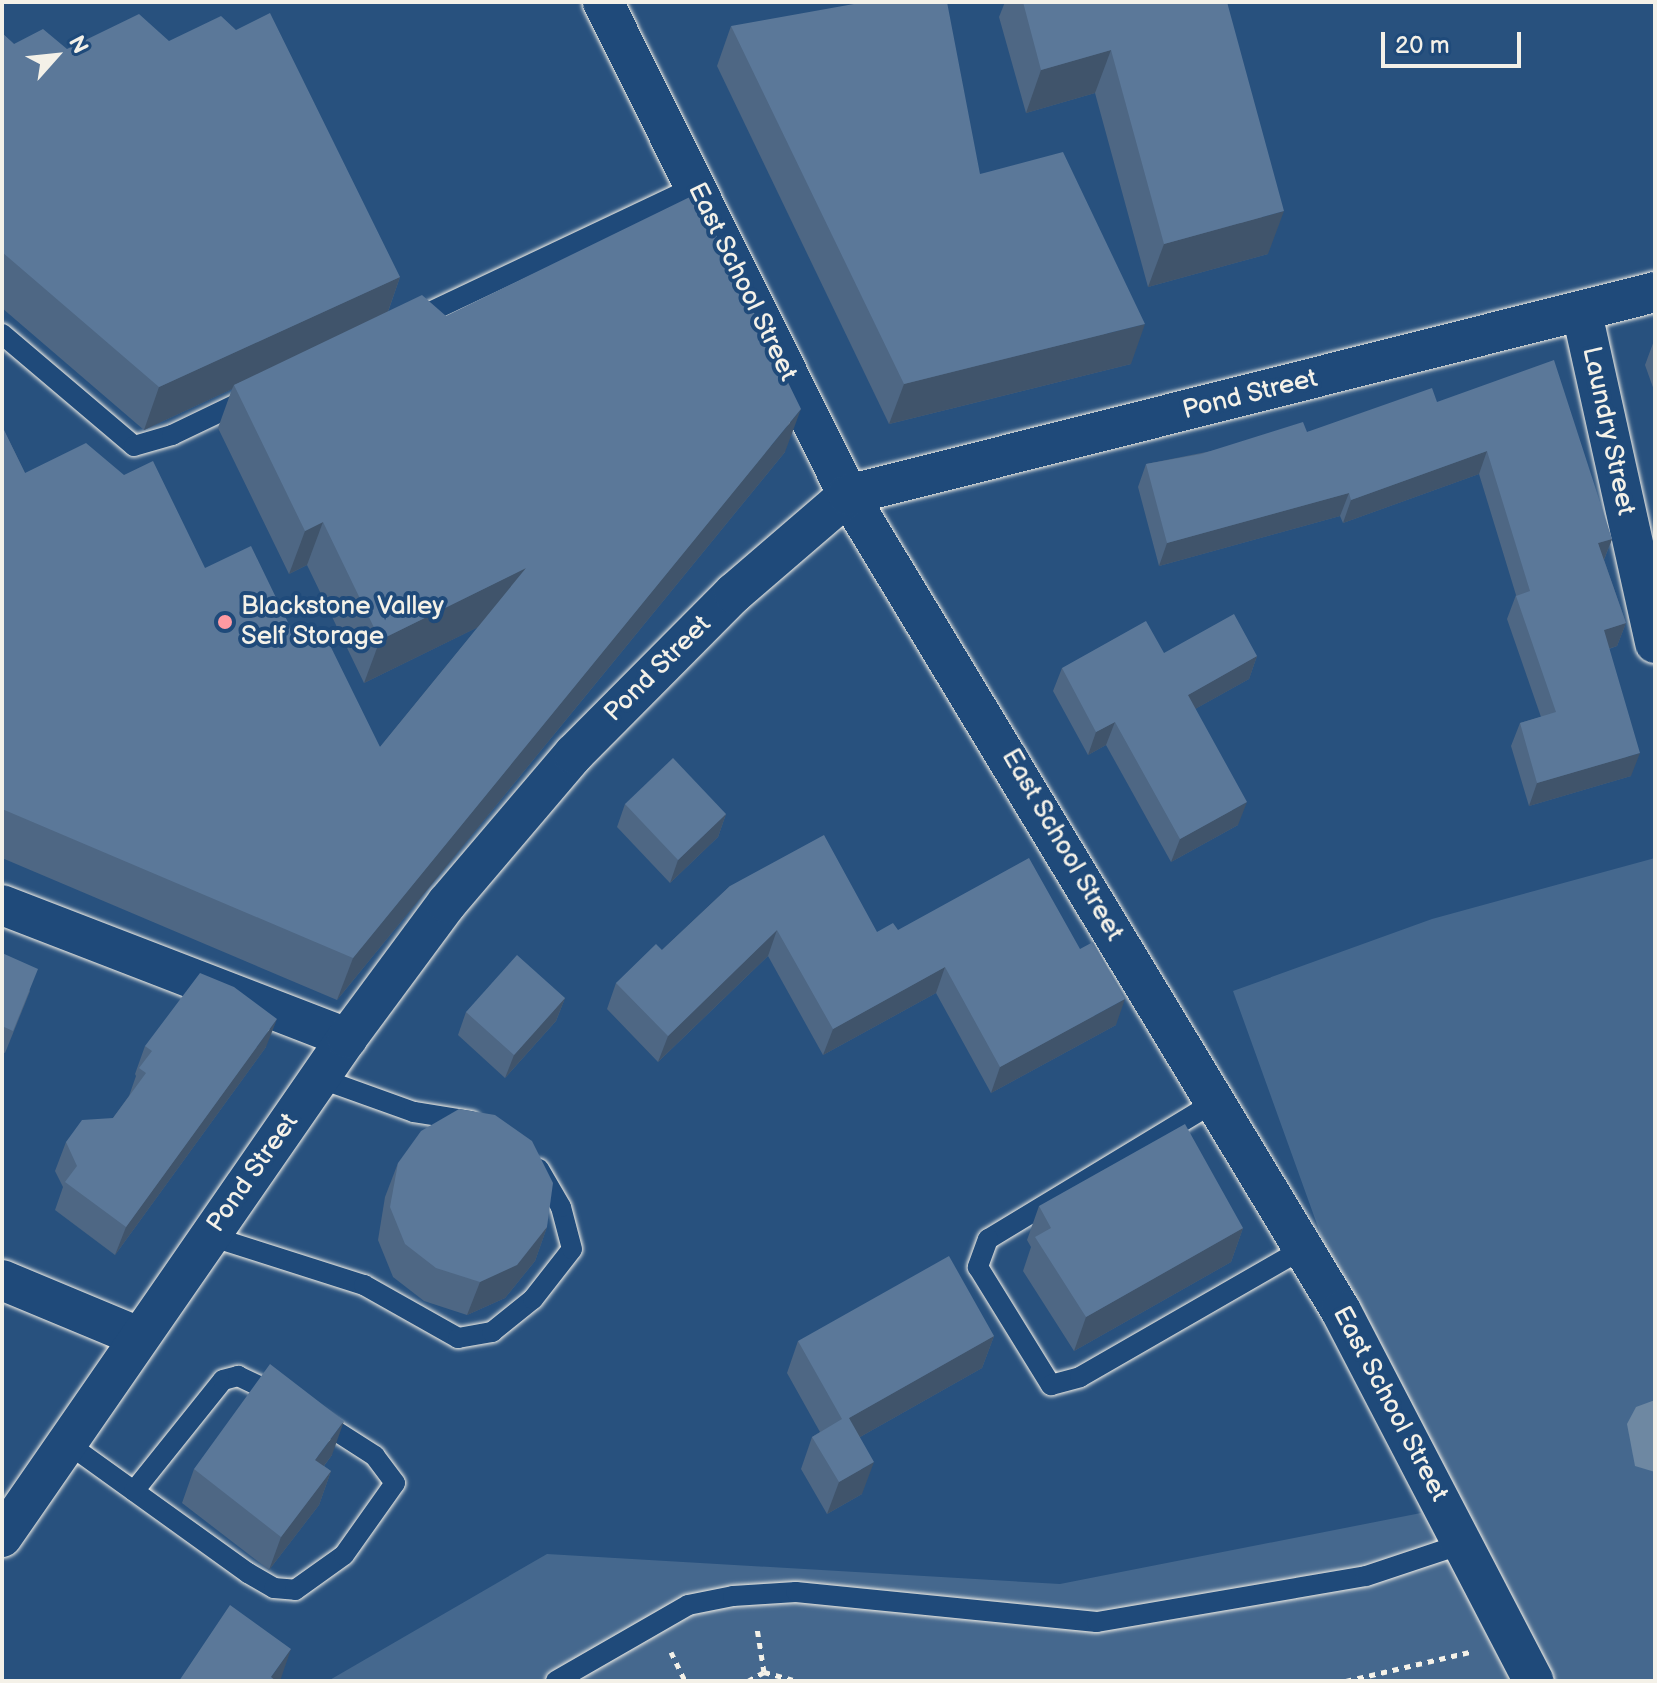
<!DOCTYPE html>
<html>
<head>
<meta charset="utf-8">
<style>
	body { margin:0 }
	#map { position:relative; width:1657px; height:1683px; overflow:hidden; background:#28517e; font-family:"Balsamiq Sans",sans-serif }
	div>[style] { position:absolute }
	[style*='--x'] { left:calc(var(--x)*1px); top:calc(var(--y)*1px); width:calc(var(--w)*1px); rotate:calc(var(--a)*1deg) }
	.green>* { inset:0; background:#45688e }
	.water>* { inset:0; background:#6e88a2 }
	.path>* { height:5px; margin-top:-2.5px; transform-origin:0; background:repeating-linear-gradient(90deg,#f4f1e8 0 6px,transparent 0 12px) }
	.roads { filter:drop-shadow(0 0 2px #f4f1e8) drop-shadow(0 0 2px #f4f1e8) }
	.service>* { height:20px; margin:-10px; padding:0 10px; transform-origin:10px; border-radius:10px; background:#1f4a7a }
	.minor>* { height:40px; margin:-20px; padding:0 20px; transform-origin:20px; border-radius:20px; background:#1f4a7a }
	.wall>* { inset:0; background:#4e6784 }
	.shaded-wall>* { inset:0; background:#40546b }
	.building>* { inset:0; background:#5b7899 }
	.dots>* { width:22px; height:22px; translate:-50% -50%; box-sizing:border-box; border:4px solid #1f4a7a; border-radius:50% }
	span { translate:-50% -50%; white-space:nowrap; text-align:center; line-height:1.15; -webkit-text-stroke:8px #1f4a7a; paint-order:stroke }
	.street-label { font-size:26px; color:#f4f1e8 }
	.poi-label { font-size:26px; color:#f4f1e8 }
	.left { translate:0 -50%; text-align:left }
	.frame { position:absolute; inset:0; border:4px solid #f4f1e8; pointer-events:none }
	.north { position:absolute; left:16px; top:16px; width:80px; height:80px; -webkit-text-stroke:6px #1f4a7a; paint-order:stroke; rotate:63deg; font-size:22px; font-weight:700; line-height:32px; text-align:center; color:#f4f1e8 }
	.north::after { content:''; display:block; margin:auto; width:28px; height:36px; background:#f4f1e8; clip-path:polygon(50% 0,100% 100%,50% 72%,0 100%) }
	.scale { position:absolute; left:1381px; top:32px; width:140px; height:36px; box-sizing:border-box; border:4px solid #f4f1e8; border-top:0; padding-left:10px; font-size:24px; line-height:28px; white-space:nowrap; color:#f4f1e8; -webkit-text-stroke:6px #1f4a7a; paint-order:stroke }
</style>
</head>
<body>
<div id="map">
	<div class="green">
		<div style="clip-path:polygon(1655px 858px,1655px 1681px,328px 1681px,547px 1554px,1060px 1584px,1421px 1513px,1233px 991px,1432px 919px)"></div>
	</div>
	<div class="water">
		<div style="clip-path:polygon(1655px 1400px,1655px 1472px,1635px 1466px,1627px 1424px,1636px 1407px)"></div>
	</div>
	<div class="path">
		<div style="--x:671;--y:1652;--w:32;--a:64"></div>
		<div style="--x:764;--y:1672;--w:34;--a:15"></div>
		<div style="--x:748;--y:1681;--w:18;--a:-29"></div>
		<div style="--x:764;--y:1672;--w:45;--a:-99"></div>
		<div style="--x:1346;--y:1681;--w:127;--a:-13.2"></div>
	</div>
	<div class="roads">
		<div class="service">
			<div style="--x:413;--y:320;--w:312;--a:-25.3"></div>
			<div style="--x:2;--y:334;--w:173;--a:40.3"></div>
			<div style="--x:134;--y:446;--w:40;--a:-16"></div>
			<div style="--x:172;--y:435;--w:83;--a:-25.6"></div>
			<div style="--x:319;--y:1078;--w:101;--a:19.7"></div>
			<div style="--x:414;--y:1112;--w:58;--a:9"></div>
			<div style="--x:1213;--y:1103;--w:263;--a:148.8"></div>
			<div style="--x:988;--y:1239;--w:30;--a:110"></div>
			<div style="--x:978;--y:1267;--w:139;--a:58.3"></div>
			<div style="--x:1051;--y:1385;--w:30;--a:-15"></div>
			<div style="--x:1080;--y:1377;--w:257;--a:-29.9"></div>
			<div style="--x:210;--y:1236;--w:162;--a:17.7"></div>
			<div style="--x:364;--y:1285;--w:108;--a:29.4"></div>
			<div style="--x:458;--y:1338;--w:35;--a:-10"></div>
			<div style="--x:492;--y:1332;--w:53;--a:-38.8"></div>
			<div style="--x:533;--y:1299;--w:63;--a:-52"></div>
			<div style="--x:572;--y:1249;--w:43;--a:-104.7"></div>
			<div style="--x:561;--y:1207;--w:44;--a:-120.1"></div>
			<div style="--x:67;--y:1443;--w:223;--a:35.7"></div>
			<div style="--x:248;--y:1573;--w:30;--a:30"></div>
			<div style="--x:274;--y:1588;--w:21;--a:5"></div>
			<div style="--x:295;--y:1590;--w:60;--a:-35.5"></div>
			<div style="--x:344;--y:1555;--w:88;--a:-54.7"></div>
			<div style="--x:395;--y:1483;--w:34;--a:-127"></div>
			<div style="--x:375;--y:1456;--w:67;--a:-147.3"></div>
			<div style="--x:134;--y:1491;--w:142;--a:-51.3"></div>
			<div style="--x:223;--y:1380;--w:16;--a:-15"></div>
			<div style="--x:238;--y:1376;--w:44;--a:25.4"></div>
			<div style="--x:556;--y:1681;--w:152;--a:-29.9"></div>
			<div style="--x:688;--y:1605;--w:46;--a:-11.3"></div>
			<div style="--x:733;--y:1596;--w:63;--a:-3.6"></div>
			<div style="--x:796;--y:1592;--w:302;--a:5.7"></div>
			<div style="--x:1097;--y:1622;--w:273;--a:-9.7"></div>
			<div style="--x:1366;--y:1576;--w:104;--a:-18.4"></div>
		</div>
		<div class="minor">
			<div style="--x:603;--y:2;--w:551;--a:63.57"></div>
			<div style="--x:848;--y:495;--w:953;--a:58.86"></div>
			<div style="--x:1341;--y:1311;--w:417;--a:62.5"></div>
			<div style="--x:1582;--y:313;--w:338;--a:77.5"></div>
			<div style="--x:2;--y:905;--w:370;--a:21.1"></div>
			<div style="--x:2;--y:1280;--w:148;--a:22.6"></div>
			<div style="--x:2;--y:1537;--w:607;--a:-55.34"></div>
			<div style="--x:347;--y:1038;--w:168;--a:-53.5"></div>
			<div style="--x:447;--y:903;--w:196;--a:-49.6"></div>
			<div style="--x:574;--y:754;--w:227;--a:-45.2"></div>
			<div style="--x:734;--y:593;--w:150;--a:-40.7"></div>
			<div style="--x:848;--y:495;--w:832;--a:-14.12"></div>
		</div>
	</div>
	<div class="wall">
		<div style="clip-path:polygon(1005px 2px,1227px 2px,1268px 254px,1148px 287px,1095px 93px,1026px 113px,999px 17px)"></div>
		<div style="clip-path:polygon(731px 26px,980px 174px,1131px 364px,889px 424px,717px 66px)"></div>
		<div style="clip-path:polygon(2px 33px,14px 44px,67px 49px,400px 277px,388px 312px,446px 316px,785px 452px,337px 1000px,2px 858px,2px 426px,25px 473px,205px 568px,298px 643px,380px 747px,478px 627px,364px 683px,307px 565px,289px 574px,218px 428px,232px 389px,144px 430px,2px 308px)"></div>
		<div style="clip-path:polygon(1655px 338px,1655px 393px,1645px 365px)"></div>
		<div style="clip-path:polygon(1437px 402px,1612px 539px,1604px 560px,1626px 623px,1617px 646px,1609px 649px,1631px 776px,1529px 806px,1511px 746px,1520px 723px,1541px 717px,1507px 619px,1516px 595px,1479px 474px,1343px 523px,1340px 516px,1159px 566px,1138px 487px,1146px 464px,1307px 432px)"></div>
		<div style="clip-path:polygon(1164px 653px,1257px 656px,1249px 679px,1195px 709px,1238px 825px,1171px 862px,1106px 745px,1088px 755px,1053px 691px,1062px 668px)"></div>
		<div style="clip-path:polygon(625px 804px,726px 814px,718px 837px,670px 883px,617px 827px)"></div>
		<div style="clip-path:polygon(730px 886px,877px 932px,898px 930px,1116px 1025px,991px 1093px,936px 993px,823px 1055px,768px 956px,658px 1062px,607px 1009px,616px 983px,662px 950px)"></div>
		<div style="clip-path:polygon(2px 953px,30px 991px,5px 1053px,2px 1052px)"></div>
		<div style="clip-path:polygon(565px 998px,556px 1021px,505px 1078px,458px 1035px,466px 1012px)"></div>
		<div style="clip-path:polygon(145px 1046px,266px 1047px,115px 1255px,55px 1210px,63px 1187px,55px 1171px,66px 1142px,113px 1118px,129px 1096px,136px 1076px,135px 1074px)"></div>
		<div style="clip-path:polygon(398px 1163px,547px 1227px,535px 1261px,505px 1298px,467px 1315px,424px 1301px,393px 1277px,378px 1240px,385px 1197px)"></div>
		<div style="clip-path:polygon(1039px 1206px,1243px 1228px,1231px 1262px,1074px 1351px,1023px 1271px,1031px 1247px,1027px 1240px)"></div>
		<div style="clip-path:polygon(994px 1336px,982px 1368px,860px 1437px,862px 1494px,827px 1514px,801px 1469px,812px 1437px,820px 1432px,787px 1373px,798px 1341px)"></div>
		<div style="clip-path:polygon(332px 1455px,324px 1466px,331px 1471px,319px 1505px,269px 1570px,182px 1503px,194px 1469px)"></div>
	</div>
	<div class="shaded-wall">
		<div style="clip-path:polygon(1111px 50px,1095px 93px,1026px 113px,1041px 70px)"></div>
		<div style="clip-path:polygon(1284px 211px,1268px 254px,1148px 287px,1164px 244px)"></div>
		<div style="clip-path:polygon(400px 277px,385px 320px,234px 385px,232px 389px,144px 430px,159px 387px)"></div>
		<div style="clip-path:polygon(1145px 324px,1131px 364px,889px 424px,904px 384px)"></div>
		<div style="clip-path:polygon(801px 409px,785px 452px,337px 1000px,353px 958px)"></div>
		<div style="clip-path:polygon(1487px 451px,1479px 474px,1343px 523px,1351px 500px)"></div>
		<div style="clip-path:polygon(1349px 493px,1340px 516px,1159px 566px,1167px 543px)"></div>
		<div style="clip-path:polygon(323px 522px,307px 565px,289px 574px,305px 531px)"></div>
		<div style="clip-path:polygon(1612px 539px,1603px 562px,1598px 543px)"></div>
		<div style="clip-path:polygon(526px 568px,511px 611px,364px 683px,380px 640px)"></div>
		<div style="clip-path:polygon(1626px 623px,1617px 646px,1595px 653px,1604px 630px)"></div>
		<div style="clip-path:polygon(1257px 656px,1249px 679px,1179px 718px,1188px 695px)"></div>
		<div style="clip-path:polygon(1115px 722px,1106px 745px,1088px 755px,1096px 732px)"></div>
		<div style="clip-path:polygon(1640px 753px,1631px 776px,1529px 806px,1537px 783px)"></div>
		<div style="clip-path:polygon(1247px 802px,1238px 825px,1171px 862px,1180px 839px)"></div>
		<div style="clip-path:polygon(726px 814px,718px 837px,670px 883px,678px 860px)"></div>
		<div style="clip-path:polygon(777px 930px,768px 956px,658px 1062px,668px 1036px)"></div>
		<div style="clip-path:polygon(945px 967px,936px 993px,823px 1055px,833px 1029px)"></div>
		<div style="clip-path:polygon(565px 998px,556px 1021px,505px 1078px,514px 1055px)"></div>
		<div style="clip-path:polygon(1125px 999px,1116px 1025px,991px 1093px,1000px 1067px)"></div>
		<div style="clip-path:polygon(277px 1019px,266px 1047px,115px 1255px,126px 1227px)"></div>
		<div style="clip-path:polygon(547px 1227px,535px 1261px,505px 1298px,467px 1315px,480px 1282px)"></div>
		<div style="clip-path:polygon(1243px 1228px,1231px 1262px,1074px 1351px,1086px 1317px)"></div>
		<div style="clip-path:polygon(994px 1336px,982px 1368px,837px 1450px,849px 1418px)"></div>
		<div style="clip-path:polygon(344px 1421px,332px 1455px,303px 1493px,315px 1460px)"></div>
		<div style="clip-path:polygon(874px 1462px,862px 1494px,827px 1514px,839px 1482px)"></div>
		<div style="clip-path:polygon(331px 1471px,319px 1505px,269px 1570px,281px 1537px)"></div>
		<div style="clip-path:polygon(291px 1649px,280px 1681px,269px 1681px,271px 1677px)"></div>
	</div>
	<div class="building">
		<div style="clip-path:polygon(865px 2px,947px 2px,980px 174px,1063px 152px,1145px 324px,904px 384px,731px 26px)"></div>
		<div style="clip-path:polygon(1023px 2px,1227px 2px,1284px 211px,1164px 244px,1111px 50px,1041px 70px)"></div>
		<div style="clip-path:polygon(270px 13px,400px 277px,159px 387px,2px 252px,2px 33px,14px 44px,43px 29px,67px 49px,139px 14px,169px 41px,221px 16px,236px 30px)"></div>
		<div style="clip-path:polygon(696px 194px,801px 409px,353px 958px,2px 809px,2px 426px,25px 473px,86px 443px,124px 475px,153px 461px,205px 568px,251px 546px,298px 643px,323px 631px,380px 747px,526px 568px,380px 640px,323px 522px,305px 531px,234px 385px,422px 295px,446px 316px)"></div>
		<div style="clip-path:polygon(1554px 360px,1612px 539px,1598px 543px,1626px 623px,1604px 630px,1640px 753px,1537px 783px,1520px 723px,1556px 712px,1516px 596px,1530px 591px,1487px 451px,1351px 500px,1349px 493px,1167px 543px,1146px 464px,1201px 454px,1303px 422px,1307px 432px,1432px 388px,1437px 402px)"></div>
		<div style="clip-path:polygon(1234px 614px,1257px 656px,1188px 695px,1247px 802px,1180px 839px,1115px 722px,1096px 732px,1062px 668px,1146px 621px,1164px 653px)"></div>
		<div style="clip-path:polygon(673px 758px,726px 814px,678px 860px,625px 804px)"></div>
		<div style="clip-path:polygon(824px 835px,877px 932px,893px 923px,898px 930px,1029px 858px,1080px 949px,1093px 942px,1125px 999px,1000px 1067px,945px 967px,833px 1029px,777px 930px,668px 1036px,616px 983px,656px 944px,662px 950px,730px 886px)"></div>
		<div style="clip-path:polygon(2px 953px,38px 969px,13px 1031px,2px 1026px)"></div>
		<div style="clip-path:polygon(517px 955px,565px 998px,514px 1055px,466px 1012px)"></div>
		<div style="clip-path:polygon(200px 973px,234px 987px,277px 1019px,126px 1227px,65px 1182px,77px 1166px,66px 1142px,82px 1120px,113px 1118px,146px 1073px,139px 1068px,152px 1051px,145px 1046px)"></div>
		<div style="clip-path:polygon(459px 1109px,495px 1115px,532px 1141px,553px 1183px,547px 1227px,517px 1265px,480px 1282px,436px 1268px,405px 1244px,390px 1207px,398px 1163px,421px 1131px)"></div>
		<div style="clip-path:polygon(1185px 1124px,1243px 1228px,1086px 1317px,1035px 1237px,1051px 1228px,1039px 1206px)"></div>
		<div style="clip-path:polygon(949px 1256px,994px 1336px,849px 1418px,874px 1462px,839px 1482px,812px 1437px,842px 1419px,798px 1341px)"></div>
		<div style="clip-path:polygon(270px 1364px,344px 1421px,315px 1460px,331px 1471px,281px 1537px,194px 1469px)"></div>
		<div style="clip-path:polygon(230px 1605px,291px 1649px,271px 1677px,276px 1681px,179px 1681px)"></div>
	</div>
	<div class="dots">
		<div style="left:225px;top:622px;background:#ff9aa2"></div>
	</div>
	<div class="street-label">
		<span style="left:742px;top:282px;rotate:64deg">East School Street</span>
		<span style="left:1250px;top:395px;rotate:-14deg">Pond Street</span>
		<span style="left:1608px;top:431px;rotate:78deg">Laundry Street</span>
		<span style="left:658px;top:669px;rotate:-45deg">Pond Street</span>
		<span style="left:1062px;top:845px;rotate:60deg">East School Street</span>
		<span style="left:253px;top:1173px;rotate:-55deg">Pond Street</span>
		<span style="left:1390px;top:1404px;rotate:62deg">East School Street</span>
	</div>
	<div class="poi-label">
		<span class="left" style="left:241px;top:622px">Blackstone Valley<br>Self Storage</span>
	</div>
	<div class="frame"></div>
	<div class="north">N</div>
	<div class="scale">20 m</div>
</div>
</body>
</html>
